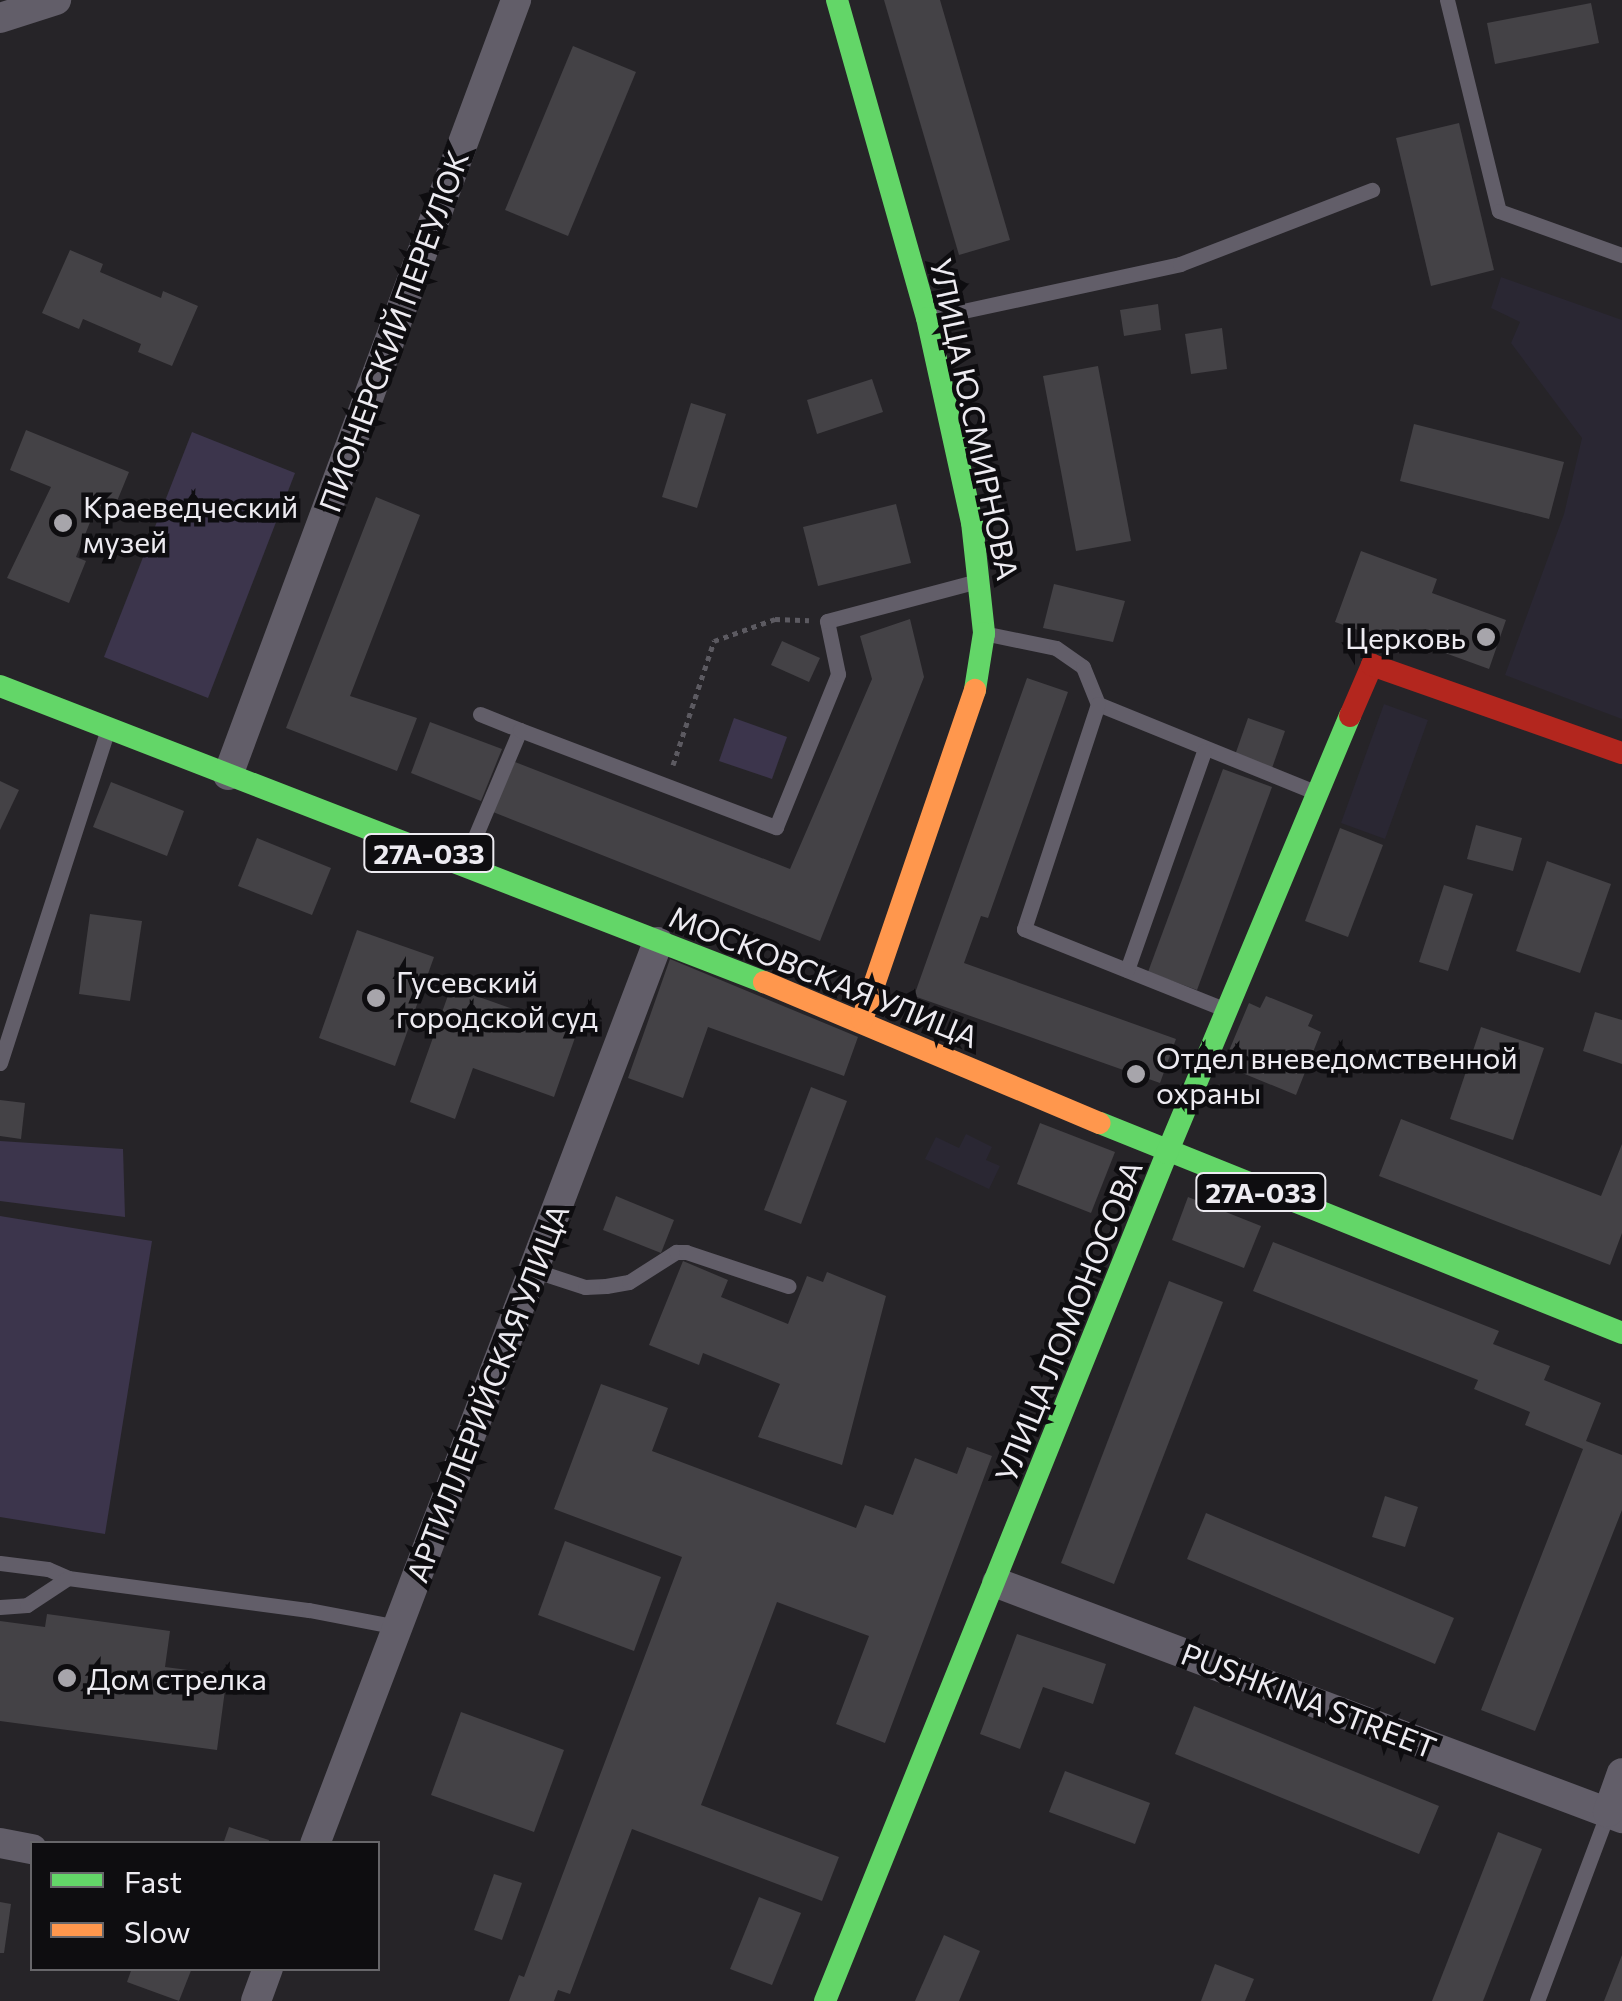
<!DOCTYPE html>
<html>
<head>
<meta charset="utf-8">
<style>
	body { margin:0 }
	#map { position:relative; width:1622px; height:2001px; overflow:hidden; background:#262428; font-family:Commissioner,sans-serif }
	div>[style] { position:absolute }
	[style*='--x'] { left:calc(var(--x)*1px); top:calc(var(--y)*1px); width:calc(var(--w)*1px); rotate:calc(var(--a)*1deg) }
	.built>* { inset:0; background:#2a2733 }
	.green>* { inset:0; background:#3c354c }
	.building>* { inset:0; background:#444246 }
	.path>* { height:5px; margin-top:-2.5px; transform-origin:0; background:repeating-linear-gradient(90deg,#5c5a61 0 5px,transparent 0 10px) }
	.lane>* { height:15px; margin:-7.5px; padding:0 7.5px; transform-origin:7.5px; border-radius:7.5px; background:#625e69 }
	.street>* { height:30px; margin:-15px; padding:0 15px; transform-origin:15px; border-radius:15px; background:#625e69 }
	.fast>* { height:22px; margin:-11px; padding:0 11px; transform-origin:11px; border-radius:11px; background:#63d668 }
	.slow>* { height:22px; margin:-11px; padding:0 11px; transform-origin:11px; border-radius:11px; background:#ff974d }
	.jam>* { height:22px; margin:-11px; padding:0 11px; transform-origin:11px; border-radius:11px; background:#b3261e }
	.dots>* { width:28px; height:28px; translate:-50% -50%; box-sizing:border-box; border:5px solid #0e0d10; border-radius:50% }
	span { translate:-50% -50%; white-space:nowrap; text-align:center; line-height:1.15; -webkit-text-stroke:9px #0e0d10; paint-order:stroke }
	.shield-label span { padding:2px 8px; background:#0e0d10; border:2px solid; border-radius:8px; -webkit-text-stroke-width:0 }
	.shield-label { font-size:28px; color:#edebf1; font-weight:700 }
	.street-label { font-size:30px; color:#edebf1 }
	.poi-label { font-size:30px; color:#edebf1 }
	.left { translate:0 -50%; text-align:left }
	.right { translate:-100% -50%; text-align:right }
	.legend { position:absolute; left:30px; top:1841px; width:350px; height:130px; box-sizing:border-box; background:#0e0d10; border:2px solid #67666a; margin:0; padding:12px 18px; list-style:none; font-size:30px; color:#edebf1 }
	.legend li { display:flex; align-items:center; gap:20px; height:50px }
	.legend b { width:50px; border:2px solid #67666a }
</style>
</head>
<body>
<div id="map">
	<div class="built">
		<div style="clip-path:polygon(1501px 277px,1622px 320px,1622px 719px,1505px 675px,1564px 514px,1582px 438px,1511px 343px,1520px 322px,1491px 308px)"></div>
		<div style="clip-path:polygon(1384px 704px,1428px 720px,1385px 839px,1341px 823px)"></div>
		<div style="clip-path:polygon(966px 1134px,992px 1147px,986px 1160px,1000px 1166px,989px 1189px,925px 1159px,936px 1137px,959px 1148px)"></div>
	</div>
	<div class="green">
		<div style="clip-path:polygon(192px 432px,295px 473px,208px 698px,104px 657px)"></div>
		<div style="clip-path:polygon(734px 718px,787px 737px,772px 779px,719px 761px)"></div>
		<div style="clip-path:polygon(0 1141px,123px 1149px,125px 1217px,0 1201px)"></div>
		<div style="clip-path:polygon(0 1216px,152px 1241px,105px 1534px,0 1517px)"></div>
	</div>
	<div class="building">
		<div style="clip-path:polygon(884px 0,940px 0,1010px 240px,959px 255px)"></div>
		<div style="clip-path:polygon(1591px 3px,1599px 43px,1495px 64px,1487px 23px)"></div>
		<div style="clip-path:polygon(573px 46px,636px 72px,568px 236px,505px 210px)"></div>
		<div style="clip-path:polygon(1459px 123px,1494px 270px,1431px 286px,1396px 138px)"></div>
		<div style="clip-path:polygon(70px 250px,103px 264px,100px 272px,128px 284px,161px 298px,163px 291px,198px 306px,172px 366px,138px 352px,141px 344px,83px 319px,79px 329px,42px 313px)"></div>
		<div style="clip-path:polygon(1158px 304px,1161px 330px,1124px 336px,1120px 310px)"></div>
		<div style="clip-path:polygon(1222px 328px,1227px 369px,1191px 374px,1185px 334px)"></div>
		<div style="clip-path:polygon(1098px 366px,1131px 541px,1076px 551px,1043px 376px)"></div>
		<div style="clip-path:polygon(872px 379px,883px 412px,817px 434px,807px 400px)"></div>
		<div style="clip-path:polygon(691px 403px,726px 414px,697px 508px,662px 497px)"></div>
		<div style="clip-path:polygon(1414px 424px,1564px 462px,1549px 519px,1400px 481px)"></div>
		<div style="clip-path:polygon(26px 430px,129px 472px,113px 511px,97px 505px,76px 557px,86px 561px,69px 603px,7px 578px,51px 487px,10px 470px)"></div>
		<div style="clip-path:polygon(376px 497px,420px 515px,350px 696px,417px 718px,397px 771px,286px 728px)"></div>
		<div style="clip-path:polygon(896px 504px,911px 563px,818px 586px,803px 527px)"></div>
		<div style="clip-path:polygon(1361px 551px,1437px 579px,1432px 593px,1506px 620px,1489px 669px,1415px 642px,1412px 649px,1335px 622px)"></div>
		<div style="clip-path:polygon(1054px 584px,1125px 601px,1113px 642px,1043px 628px)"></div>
		<div style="clip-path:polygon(910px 619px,924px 677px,820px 941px,493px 812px,515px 762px,790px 869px,872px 679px,860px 636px)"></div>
		<div style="clip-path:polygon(782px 641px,820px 658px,809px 682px,771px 665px)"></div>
		<div style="clip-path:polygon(1027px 678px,1068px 692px,988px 918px,981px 916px,964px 963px,1176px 1039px,1160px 1083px,914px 996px)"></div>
		<div style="clip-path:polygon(1248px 718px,1285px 731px,1271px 771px,1234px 758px)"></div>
		<div style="clip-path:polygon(430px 722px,502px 749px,481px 801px,411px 773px)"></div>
		<div style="clip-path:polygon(1223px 769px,1272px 787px,1197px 990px,1148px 972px)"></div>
		<div style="clip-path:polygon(0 781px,19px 790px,0 830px)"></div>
		<div style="clip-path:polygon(111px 782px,184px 811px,167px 856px,93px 827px)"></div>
		<div style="clip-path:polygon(1476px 825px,1522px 838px,1513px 871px,1467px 859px)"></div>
		<div style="clip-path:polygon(1340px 828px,1383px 845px,1348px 937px,1305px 921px)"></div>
		<div style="clip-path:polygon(257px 838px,331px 868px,312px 915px,238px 886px)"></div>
		<div style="clip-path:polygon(1547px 861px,1611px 884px,1580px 973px,1516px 951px)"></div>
		<div style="clip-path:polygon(1444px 885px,1473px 894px,1448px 971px,1419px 962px)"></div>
		<div style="clip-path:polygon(90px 914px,142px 921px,130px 1001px,79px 994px)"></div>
		<div style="clip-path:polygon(357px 930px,434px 957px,395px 1066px,319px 1038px)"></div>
		<div style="clip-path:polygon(670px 959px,858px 1037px,844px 1076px,708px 1027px,683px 1098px,628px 1078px)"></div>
		<div style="clip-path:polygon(451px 987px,577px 1032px,554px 1097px,473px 1068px,455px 1119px,410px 1102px)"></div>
		<div style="clip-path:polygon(1266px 996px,1313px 1015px,1308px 1026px,1321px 1032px,1296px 1095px,1223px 1065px,1249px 1003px,1260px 1008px)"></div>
		<div style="clip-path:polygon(1595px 1012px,1622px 1020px,1622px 1064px,1583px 1051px)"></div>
		<div style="clip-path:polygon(1481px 1027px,1544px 1048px,1513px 1140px,1450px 1119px)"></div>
		<div style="clip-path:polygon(811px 1087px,847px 1101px,801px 1224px,764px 1210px)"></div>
		<div style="clip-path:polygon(0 1100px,25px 1103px,21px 1139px,0 1136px)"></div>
		<div style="clip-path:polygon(1401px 1119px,1601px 1196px,1622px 1144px,1622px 1233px,1610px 1265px,1379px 1176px)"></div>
		<div style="clip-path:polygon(1040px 1123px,1115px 1152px,1091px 1213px,1017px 1184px)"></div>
		<div style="clip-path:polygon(616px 1196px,674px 1220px,661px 1253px,603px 1230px)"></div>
		<div style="clip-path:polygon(1188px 1197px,1261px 1226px,1244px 1268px,1172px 1240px)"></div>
		<div style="clip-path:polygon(1273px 1242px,1499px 1331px,1493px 1344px,1550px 1366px,1544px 1380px,1601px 1403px,1586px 1441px,1622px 1455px,1622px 1510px,1535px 1731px,1481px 1710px,1583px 1449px,1525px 1425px,1530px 1412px,1474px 1389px,1478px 1380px,1253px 1291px)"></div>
		<div style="clip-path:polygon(683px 1261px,728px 1280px,721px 1297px,788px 1324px,807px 1276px,823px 1282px,827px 1272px,886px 1296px,842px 1465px,758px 1437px,780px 1384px,703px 1353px,699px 1365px,649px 1345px)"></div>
		<div style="clip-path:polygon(1169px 1281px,1223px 1302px,1114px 1584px,1061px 1563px)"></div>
		<div style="clip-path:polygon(601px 1384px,668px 1408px,652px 1451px,856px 1528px,865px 1505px,893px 1515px,915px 1458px,957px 1474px,967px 1447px,992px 1456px,885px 1743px,836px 1724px,869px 1636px,777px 1602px,701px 1805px,839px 1857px,822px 1901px,632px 1829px,570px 1994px,558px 1990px,554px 2001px,509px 2001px,519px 1975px,524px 1977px,682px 1557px,554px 1509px)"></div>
		<div style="clip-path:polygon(1385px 1496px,1418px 1507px,1405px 1547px,1372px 1537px)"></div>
		<div style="clip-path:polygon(1206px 1513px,1454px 1618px,1435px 1664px,1187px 1559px)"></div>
		<div style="clip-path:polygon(565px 1541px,661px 1577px,634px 1651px,538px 1615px)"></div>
		<div style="clip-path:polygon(47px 1614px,170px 1631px,165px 1667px,227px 1675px,217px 1750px,0 1721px,0 1621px,45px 1627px)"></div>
		<div style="clip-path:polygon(1017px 1634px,1106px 1664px,1093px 1704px,1043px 1687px,1020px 1749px,980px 1734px)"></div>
		<div style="clip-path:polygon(1194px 1706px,1439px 1806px,1419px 1854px,1175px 1754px)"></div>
		<div style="clip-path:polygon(461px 1712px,564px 1750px,534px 1832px,431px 1795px)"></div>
		<div style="clip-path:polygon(1065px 1771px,1150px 1803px,1135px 1844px,1049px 1812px)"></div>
		<div style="clip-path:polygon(229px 1827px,269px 1840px,268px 1844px,223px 1844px)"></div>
		<div style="clip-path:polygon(1498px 1832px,1542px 1849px,1483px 2001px,1432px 2001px)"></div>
		<div style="clip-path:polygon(494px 1874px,522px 1883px,502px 1940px,474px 1930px)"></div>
		<div style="clip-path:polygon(759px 1897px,801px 1913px,772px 1985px,730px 1969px)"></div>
		<div style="clip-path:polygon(0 1902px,11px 1904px,4px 1953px,0 1953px)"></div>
		<div style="clip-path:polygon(944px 1935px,980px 1951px,959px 2001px,915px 2001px)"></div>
		<div style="clip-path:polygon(1622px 1955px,1622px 2001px,1604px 2001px)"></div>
		<div style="clip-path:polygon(1215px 1964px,1254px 1979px,1245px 2001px,1201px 2001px)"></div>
		<div style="clip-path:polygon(132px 1968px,192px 1968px,179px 2001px,127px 1982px)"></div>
	</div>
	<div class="path">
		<div style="--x:673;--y:765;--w:131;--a:-71.7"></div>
		<div style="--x:714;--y:641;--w:65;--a:-19.8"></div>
		<div style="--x:775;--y:619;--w:34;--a:2"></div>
	</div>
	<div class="lane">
		<div style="--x:1447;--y:0;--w:217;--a:76.2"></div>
		<div style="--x:1499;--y:211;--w:131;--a:19.7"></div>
		<div style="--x:931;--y:318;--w:255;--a:-12.2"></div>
		<div style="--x:1180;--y:264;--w:206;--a:-21.1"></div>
		<div style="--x:988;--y:634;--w:69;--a:11.6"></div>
		<div style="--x:1056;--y:648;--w:33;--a:35"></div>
		<div style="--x:1083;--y:667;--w:40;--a:68"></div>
		<div style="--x:1098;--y:704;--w:234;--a:22.1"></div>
		<div style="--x:1098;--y:704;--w:237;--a:108.2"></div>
		<div style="--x:1024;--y:929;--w:213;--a:21.8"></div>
		<div style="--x:480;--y:714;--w:43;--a:21.8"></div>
		<div style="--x:464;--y:863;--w:144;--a:-67.2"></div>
		<div style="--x:520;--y:730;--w:274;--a:20.8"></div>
		<div style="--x:776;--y:827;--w:165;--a:-67.9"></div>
		<div style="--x:838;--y:674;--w:54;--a:-101.7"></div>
		<div style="--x:827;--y:621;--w:155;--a:-14.9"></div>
		<div style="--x:1127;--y:970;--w:232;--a:-70.6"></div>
		<div style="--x:0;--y:1063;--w:346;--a:-72.1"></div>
		<div style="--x:533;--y:1270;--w:55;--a:18.1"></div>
		<div style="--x:585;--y:1287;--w:21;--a:-3"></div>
		<div style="--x:606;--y:1286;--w:23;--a:-10"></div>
		<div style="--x:629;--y:1282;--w:56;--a:-32.6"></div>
		<div style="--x:676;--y:1252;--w:10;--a:0"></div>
		<div style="--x:686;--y:1252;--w:108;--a:18.4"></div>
		<div style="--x:0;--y:1563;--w:48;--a:7.1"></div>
		<div style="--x:48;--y:1569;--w:22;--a:24"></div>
		<div style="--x:68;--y:1578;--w:243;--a:7.6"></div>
		<div style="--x:309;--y:1610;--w:91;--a:10.8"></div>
		<div style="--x:0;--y:1607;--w:27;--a:-4"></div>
		<div style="--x:27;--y:1605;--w:49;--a:-33.4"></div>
		<div style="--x:1537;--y:2001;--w:202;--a:-69.4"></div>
	</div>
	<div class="street">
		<div style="--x:0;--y:18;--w:59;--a:-17.8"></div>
		<div style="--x:228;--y:775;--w:827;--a:-69.61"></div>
		<div style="--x:997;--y:1583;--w:668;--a:20.61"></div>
		<div style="--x:1608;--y:1812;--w:41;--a:-70.3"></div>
		<div style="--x:0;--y:1843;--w:33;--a:11"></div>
		<div style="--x:315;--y:1844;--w:965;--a:-69.18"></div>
		<div style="--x:256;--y:2001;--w:35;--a:-70"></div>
	</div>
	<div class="fast">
		<div style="--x:837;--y:0;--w:330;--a:74.2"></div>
		<div style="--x:927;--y:318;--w:209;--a:77.6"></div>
		<div style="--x:972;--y:522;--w:112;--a:83.8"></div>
		<div style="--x:984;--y:633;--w:58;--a:99"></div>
		<div style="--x:0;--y:686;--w:819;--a:21.18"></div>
		<div style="--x:1100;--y:1123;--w:563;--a:21.91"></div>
		<div style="--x:825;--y:2001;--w:914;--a:-68.04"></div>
		<div style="--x:1167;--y:1153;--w:474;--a:-67.3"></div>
	</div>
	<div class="slow">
		<div style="--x:764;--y:982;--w:364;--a:22.8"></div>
		<div style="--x:862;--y:1020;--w:349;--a:-71.1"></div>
	</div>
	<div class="jam">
		<div style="--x:1350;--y:716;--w:56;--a:-66.7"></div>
		<div style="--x:1372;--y:665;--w:265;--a:19.4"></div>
	</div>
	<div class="dots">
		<div style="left:63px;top:523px;background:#a7a5ab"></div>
		<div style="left:1486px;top:637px;background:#a7a5ab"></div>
		<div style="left:376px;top:998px;background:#a7a5ab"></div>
		<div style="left:1136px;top:1074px;background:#a7a5ab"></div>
		<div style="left:67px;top:1678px;background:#a7a5ab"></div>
	</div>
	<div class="shield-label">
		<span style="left:429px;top:853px">27А-033</span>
		<span style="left:1261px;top:1192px">27А-033</span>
	</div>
	<div class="street-label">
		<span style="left:393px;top:331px;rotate:-70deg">ПИОНЕРСКИЙ ПЕРЕУЛОК</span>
		<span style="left:975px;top:419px;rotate:78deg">УЛИЦА Ю.СМИРНОВА</span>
		<span style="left:824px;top:976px;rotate:22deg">МОСКОВСКАЯ УЛИЦА</span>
		<span style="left:1068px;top:1321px;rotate:-68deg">УЛИЦА ЛОМОНОСОВА</span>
		<span style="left:487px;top:1393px;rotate:-69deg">АРТИЛЛЕРИЙСКАЯ УЛИЦА</span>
		<span style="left:1309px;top:1700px;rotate:21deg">PUSHKINA STREET</span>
	</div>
	<div class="poi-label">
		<span class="left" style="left:83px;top:523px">Краеведческий<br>музей</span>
		<span class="right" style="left:1466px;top:637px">Церковь</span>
		<span class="left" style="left:396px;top:998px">Гусевский<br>городской суд</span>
		<span class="left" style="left:1156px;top:1074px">Отдел вневедомственной<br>охраны</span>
		<span class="left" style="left:87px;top:1678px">Дом стрелка</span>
	</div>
	<ul class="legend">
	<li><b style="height:12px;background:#63d668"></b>Fast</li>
	<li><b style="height:12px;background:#ff974d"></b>Slow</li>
	</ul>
</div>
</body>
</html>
